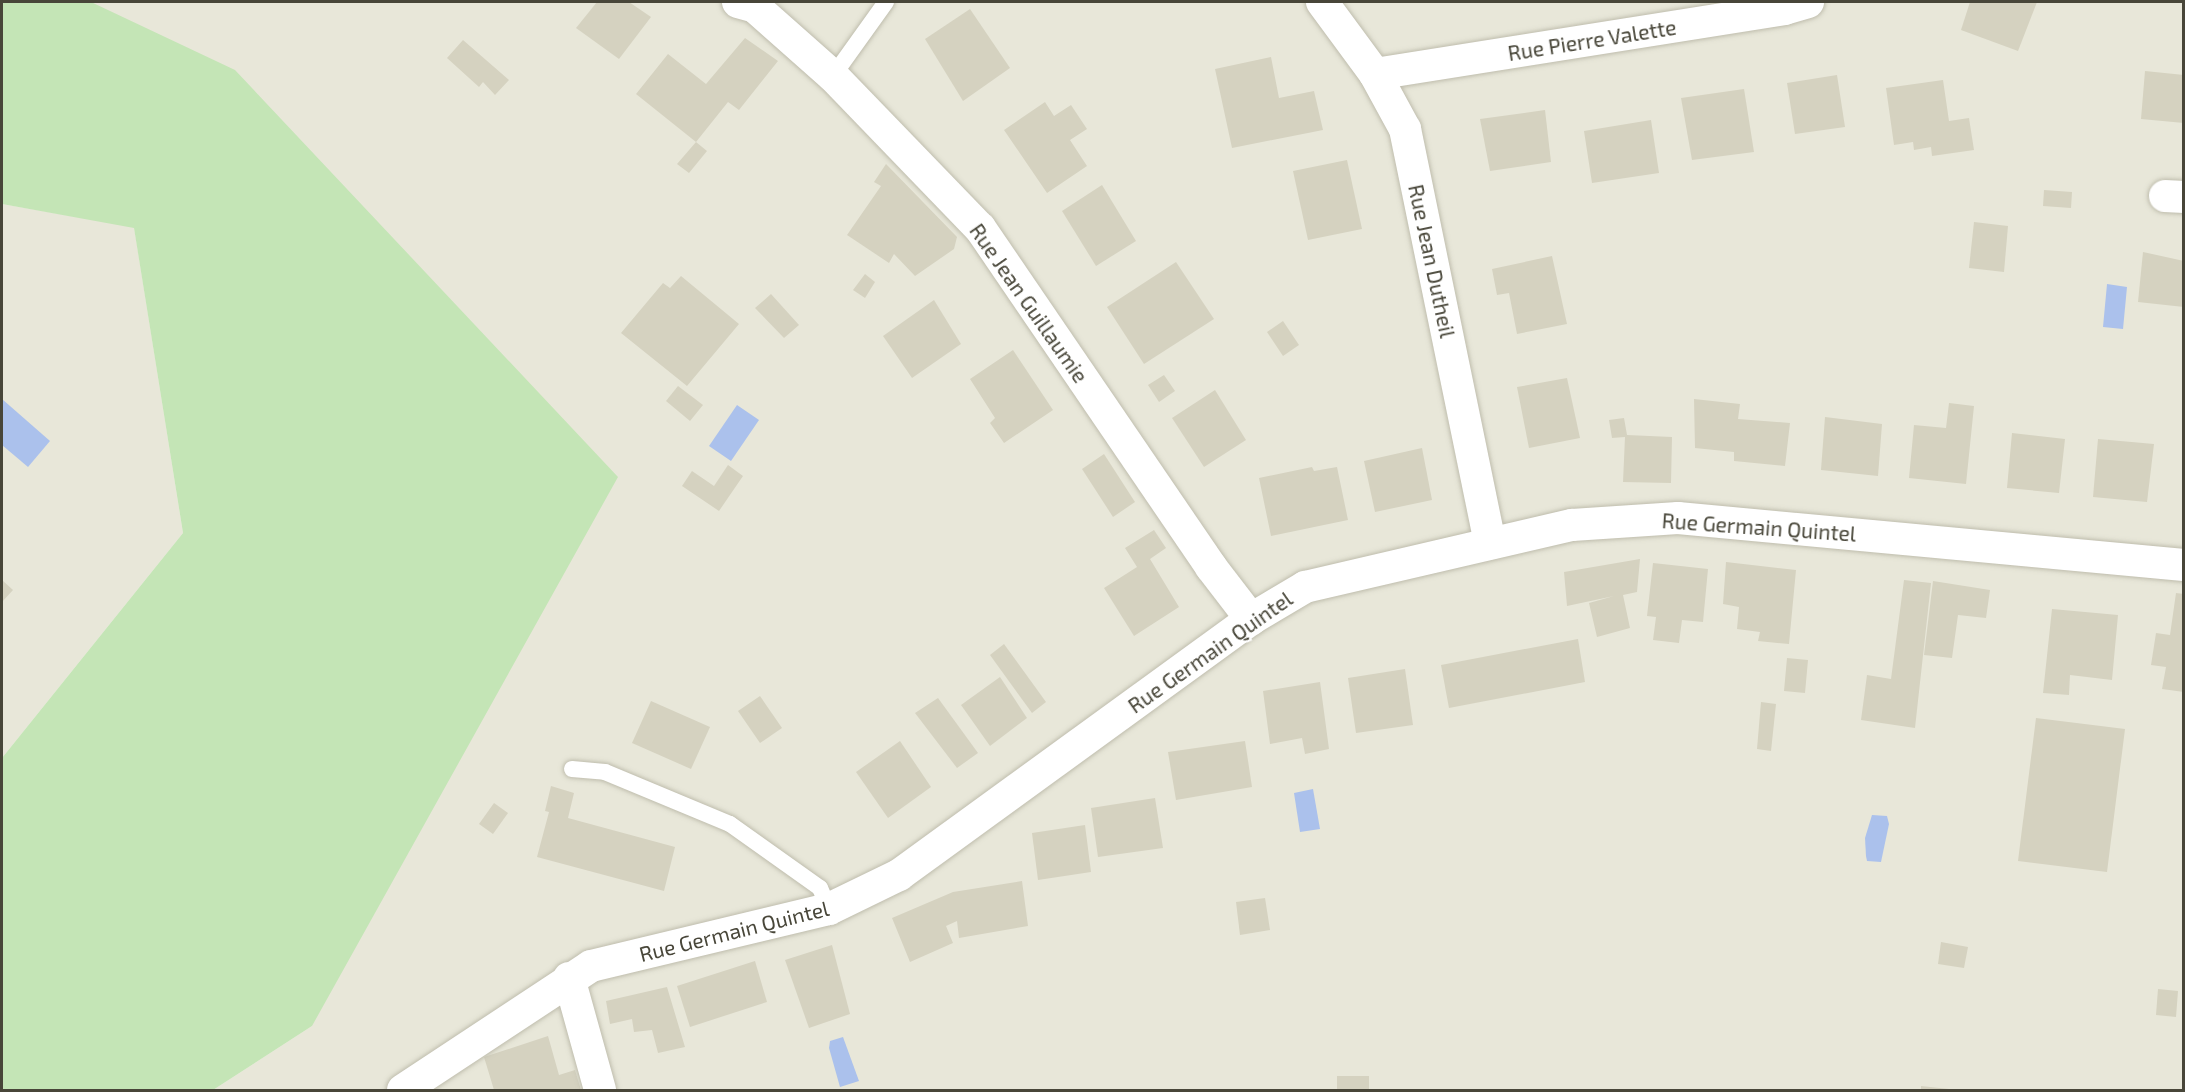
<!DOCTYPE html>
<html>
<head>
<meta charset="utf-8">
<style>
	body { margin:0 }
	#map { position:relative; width:2185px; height:1092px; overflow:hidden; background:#f4f3ea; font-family:"Exo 2",sans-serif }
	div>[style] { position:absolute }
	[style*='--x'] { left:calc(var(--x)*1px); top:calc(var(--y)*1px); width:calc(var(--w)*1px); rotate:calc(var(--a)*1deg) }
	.residential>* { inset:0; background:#e8e7d9 }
	.green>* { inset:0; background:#c4e5b6 }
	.water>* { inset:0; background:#abc1ec }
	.building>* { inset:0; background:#d5d2c0 }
	.roads { filter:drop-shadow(0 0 2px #bfbdad) drop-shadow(0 0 2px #bfbdad) }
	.lane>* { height:16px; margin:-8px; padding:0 8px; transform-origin:8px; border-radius:8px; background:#fff }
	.street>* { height:32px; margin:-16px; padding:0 16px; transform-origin:16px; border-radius:16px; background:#fff }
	span { translate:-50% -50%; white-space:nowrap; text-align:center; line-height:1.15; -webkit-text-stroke:4.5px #fff; paint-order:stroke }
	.street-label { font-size:21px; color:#484639 }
	.frame { position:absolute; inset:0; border:3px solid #484639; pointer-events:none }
</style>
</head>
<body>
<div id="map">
	<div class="residential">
		<div style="clip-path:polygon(91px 2px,2183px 2px,2183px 1090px,213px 1090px,312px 1026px)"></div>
		<div style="clip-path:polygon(2px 204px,134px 227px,183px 533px,2px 758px)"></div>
	</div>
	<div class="green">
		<div style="clip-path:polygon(2px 2px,91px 2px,235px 70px,618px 477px,312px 1026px,213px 1090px,2px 1090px,2px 758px,183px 533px,134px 228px,2px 204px)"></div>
	</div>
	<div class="water">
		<div style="clip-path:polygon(2107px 284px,2127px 287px,2123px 329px,2103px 327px)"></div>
		<div style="clip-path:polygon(2px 399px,50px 441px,28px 467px,2px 445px)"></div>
		<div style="clip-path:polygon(737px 405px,759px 420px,731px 461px,709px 446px)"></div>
		<div style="clip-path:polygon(1313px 789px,1320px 829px,1300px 832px,1294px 793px)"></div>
		<div style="clip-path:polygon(1872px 815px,1887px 816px,1889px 824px,1881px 862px,1867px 861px,1866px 856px,1865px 838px)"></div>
		<div style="clip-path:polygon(843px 1037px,859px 1081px,840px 1087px,829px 1048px,830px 1041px)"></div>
	</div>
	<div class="building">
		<div style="clip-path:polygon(597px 2px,629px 2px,651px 17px,619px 59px,576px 28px)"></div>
		<div style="clip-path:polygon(1970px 2px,2037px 2px,2018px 51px,1961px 30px)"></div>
		<div style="clip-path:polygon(970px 9px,1010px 68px,963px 101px,925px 39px)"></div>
		<div style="clip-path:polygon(745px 38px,778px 61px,739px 110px,728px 102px,696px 142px,707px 151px,689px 173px,677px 164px,696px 142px,636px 94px,668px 54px,706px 84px)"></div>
		<div style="clip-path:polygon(463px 40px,509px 80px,495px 95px,483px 82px,479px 87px,447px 58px)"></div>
		<div style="clip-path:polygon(1271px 57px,1279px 98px,1314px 91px,1323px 130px,1232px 148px,1215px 69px)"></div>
		<div style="clip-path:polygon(2145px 71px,2184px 75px,2184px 123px,2141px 119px)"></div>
		<div style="clip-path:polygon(1837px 75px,1845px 127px,1795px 134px,1787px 83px)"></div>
		<div style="clip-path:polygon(1943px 80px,1949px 121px,1969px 118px,1974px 150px,1932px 156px,1931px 147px,1914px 150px,1913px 142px,1894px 145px,1886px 88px)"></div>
		<div style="clip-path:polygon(1744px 89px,1754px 152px,1692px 160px,1681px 98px)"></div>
		<div style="clip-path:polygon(1045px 102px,1054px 116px,1071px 105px,1087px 129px,1070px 140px,1087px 166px,1047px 193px,1004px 130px)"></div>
		<div style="clip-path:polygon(1545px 110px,1551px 162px,1490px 171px,1480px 119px)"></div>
		<div style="clip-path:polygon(1651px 120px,1659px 173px,1592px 183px,1584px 131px)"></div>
		<div style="clip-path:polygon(1347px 160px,1362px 229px,1308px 240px,1293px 171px)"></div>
		<div style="clip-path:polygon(886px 164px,957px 237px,954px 249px,915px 276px,894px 254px,889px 263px,847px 235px,881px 186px,874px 182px)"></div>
		<div style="clip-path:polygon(1102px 185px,1136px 241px,1096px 266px,1062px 211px)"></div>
		<div style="clip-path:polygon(2044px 190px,2072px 192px,2071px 208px,2043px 206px)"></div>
		<div style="clip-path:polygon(1974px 222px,2008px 226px,2004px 272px,1969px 268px)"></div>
		<div style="clip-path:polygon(2143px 252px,2184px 261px,2184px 307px,2138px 302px)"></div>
		<div style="clip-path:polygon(1552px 256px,1567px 324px,1517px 334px,1509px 293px,1497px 295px,1492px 269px)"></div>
		<div style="clip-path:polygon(1176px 262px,1214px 319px,1144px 364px,1107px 307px)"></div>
		<div style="clip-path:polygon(865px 274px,875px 282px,865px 298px,853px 290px)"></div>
		<div style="clip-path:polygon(681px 276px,739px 324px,687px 386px,621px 333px,663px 283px,670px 288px)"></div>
		<div style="clip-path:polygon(771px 294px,799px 325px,784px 338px,755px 308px)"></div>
		<div style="clip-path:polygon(934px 300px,961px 344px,912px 378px,883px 336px)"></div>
		<div style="clip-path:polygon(1283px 321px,1299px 345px,1283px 356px,1267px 332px)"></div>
		<div style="clip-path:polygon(1013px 350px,1053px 410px,1004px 443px,990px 423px,995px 418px,970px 379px)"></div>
		<div style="clip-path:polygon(1164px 375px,1175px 391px,1159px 402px,1148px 385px)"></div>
		<div style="clip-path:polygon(1567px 378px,1580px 438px,1529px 448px,1517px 387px)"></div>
		<div style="clip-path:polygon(678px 386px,703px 405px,690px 421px,666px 401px)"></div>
		<div style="clip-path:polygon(1215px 390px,1246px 440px,1204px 467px,1172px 418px)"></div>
		<div style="clip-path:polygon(1694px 399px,1740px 404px,1738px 419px,1790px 423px,1785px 466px,1734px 461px,1734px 452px,1695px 448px)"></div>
		<div style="clip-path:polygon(1949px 403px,1974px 406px,1966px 484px,1909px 478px,1914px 425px,1946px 428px)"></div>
		<div style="clip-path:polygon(1825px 417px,1882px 424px,1878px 476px,1821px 470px)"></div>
		<div style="clip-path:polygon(1624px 418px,1627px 435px,1672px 437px,1671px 483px,1623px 482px,1625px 437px,1612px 438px,1609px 420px)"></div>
		<div style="clip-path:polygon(2012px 433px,2065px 439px,2059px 493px,2007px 488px)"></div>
		<div style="clip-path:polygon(2098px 439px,2154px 444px,2147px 502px,2093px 497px)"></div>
		<div style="clip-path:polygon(1422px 448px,1432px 500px,1375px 512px,1364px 461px)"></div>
		<div style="clip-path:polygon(1104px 454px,1135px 502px,1113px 517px,1082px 469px)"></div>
		<div style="clip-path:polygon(728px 465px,743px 476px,719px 511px,682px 486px,692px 471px,714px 486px)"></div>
		<div style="clip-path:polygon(1312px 467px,1314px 471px,1337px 467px,1348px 520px,1271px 536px,1259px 478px)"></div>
		<div style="clip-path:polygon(1154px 530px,1166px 548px,1150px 559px,1179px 607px,1134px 636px,1104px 588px,1137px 567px,1125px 548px)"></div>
		<div style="clip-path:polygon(1640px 559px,1637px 592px,1623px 595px,1630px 628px,1597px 637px,1589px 603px,1614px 596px,1567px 606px,1564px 572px)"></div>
		<div style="clip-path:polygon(1726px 562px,1796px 570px,1789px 644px,1758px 641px,1760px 632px,1737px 629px,1739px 607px,1723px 604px)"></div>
		<div style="clip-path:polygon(1653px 563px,1708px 569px,1703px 622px,1682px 620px,1679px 643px,1653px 640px,1656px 617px,1647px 616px)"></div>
		<div style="clip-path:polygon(2px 580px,13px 590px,2px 602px)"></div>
		<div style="clip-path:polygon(1904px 580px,1931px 583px,1915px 728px,1861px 720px,1867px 675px,1891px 679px)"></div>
		<div style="clip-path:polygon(1933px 581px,1990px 590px,1986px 618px,1958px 615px,1952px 658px,1924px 655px)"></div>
		<div style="clip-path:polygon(2176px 593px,2184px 594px,2184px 692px,2162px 689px,2166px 667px,2151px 665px,2156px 633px,2170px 635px)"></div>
		<div style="clip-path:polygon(2052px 609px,2118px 615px,2112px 680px,2070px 675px,2069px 695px,2043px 693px)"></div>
		<div style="clip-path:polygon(1578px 639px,1585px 682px,1449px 708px,1441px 665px)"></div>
		<div style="clip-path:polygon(1004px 644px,1046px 702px,1032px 713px,990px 655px)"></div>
		<div style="clip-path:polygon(1787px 658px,1808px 660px,1805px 693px,1784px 691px)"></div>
		<div style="clip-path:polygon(1405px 669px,1413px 725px,1356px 733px,1348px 678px)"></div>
		<div style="clip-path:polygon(1000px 677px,1027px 718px,990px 746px,961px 705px)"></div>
		<div style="clip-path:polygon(1320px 682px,1329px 749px,1305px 754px,1302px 738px,1270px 744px,1263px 691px)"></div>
		<div style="clip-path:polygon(760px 696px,782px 728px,760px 743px,738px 711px)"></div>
		<div style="clip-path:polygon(938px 698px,978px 753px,957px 768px,915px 713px)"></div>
		<div style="clip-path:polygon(651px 701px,710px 727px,691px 769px,632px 743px)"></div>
		<div style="clip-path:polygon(1761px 702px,1776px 704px,1771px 751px,1757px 749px)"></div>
		<div style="clip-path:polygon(2036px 718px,2125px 729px,2107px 872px,2018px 861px)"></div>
		<div style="clip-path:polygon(900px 741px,931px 787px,888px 818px,856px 772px)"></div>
		<div style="clip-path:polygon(1245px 741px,1252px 787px,1176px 800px,1168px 752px)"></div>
		<div style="clip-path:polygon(551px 786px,574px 793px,568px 818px,675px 847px,664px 891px,537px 857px,549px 812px,545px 811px)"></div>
		<div style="clip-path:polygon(1155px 798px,1163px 848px,1098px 857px,1091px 808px)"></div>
		<div style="clip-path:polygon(494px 803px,508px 813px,493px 834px,479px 824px)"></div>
		<div style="clip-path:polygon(1085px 825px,1091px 872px,1038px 880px,1032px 833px)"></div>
		<div style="clip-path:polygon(1022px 881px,1028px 926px,959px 938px,957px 921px,946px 926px,953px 943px,910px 962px,892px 918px,953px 892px)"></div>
		<div style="clip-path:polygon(1265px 898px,1270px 930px,1240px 935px,1236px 902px)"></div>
		<div style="clip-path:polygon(1941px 942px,1968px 947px,1964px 968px,1938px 964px)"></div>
		<div style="clip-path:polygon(832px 945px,850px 1014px,809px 1028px,785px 960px)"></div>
		<div style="clip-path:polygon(755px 961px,767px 1002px,690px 1027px,677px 986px)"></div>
		<div style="clip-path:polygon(667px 987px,685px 1047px,658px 1053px,652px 1030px,634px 1032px,632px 1019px,610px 1024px,606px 1001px)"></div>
		<div style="clip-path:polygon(2158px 989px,2178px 991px,2176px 1017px,2156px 1015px)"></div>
		<div style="clip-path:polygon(548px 1036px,559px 1075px,575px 1070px,581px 1090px,494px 1090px,484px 1057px)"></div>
		<div style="clip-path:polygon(1337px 1076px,1369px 1076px,1369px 1090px,1337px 1090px)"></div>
		<div style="clip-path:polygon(1921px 1086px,1949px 1089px,1949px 1090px,1921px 1090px)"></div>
	</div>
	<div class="roads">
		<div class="lane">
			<div style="--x:833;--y:76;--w:91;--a:-54.4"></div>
			<div style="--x:572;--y:769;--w:33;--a:5"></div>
			<div style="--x:605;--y:772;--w:135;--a:22.6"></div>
			<div style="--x:730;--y:824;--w:110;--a:35.4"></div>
			<div style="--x:820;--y:888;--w:23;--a:67"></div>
		</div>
		<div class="street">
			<div style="--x:738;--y:2;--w:18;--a:16"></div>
			<div style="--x:755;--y:7;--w:104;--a:41.5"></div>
			<div style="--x:833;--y:76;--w:211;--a:46"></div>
			<div style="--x:980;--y:228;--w:410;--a:55.7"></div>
			<div style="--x:1211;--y:567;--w:66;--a:52.4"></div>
			<div style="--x:1322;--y:2;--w:89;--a:53.6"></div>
			<div style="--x:1375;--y:74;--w:63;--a:61.4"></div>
			<div style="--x:1405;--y:129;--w:423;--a:78.4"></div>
			<div style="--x:1375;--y:74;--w:414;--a:-9"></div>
			<div style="--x:1784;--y:9;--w:25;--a:-16"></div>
			<div style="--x:2165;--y:196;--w:19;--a:3"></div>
			<div style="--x:569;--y:978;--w:116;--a:74.5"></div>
			<div style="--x:403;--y:1090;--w:225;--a:-33.4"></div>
			<div style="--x:591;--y:966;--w:245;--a:-13.5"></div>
			<div style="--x:829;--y:909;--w:78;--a:-25.9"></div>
			<div style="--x:899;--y:875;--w:435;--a:-36"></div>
			<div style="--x:1251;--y:619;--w:63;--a:-30.7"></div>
			<div style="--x:1305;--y:587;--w:274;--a:-13.1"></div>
			<div style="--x:1572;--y:525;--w:106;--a:-3.8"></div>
			<div style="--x:1678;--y:518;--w:508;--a:5.31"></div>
		</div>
	</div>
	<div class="street-label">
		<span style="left:1592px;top:40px;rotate:-9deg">Rue Pierre Valette</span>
		<span style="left:1432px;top:261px;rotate:78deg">Rue Jean Dutheil</span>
		<span style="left:1029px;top:303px;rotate:55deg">Rue Jean Guillaumie</span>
		<span style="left:1759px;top:527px;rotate:4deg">Rue Germain Quintel</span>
		<span style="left:1210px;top:652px;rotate:-35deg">Rue Germain Quintel</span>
		<span style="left:734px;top:931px;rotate:-14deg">Rue Germain Quintel</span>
	</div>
	<div class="frame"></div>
</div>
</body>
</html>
